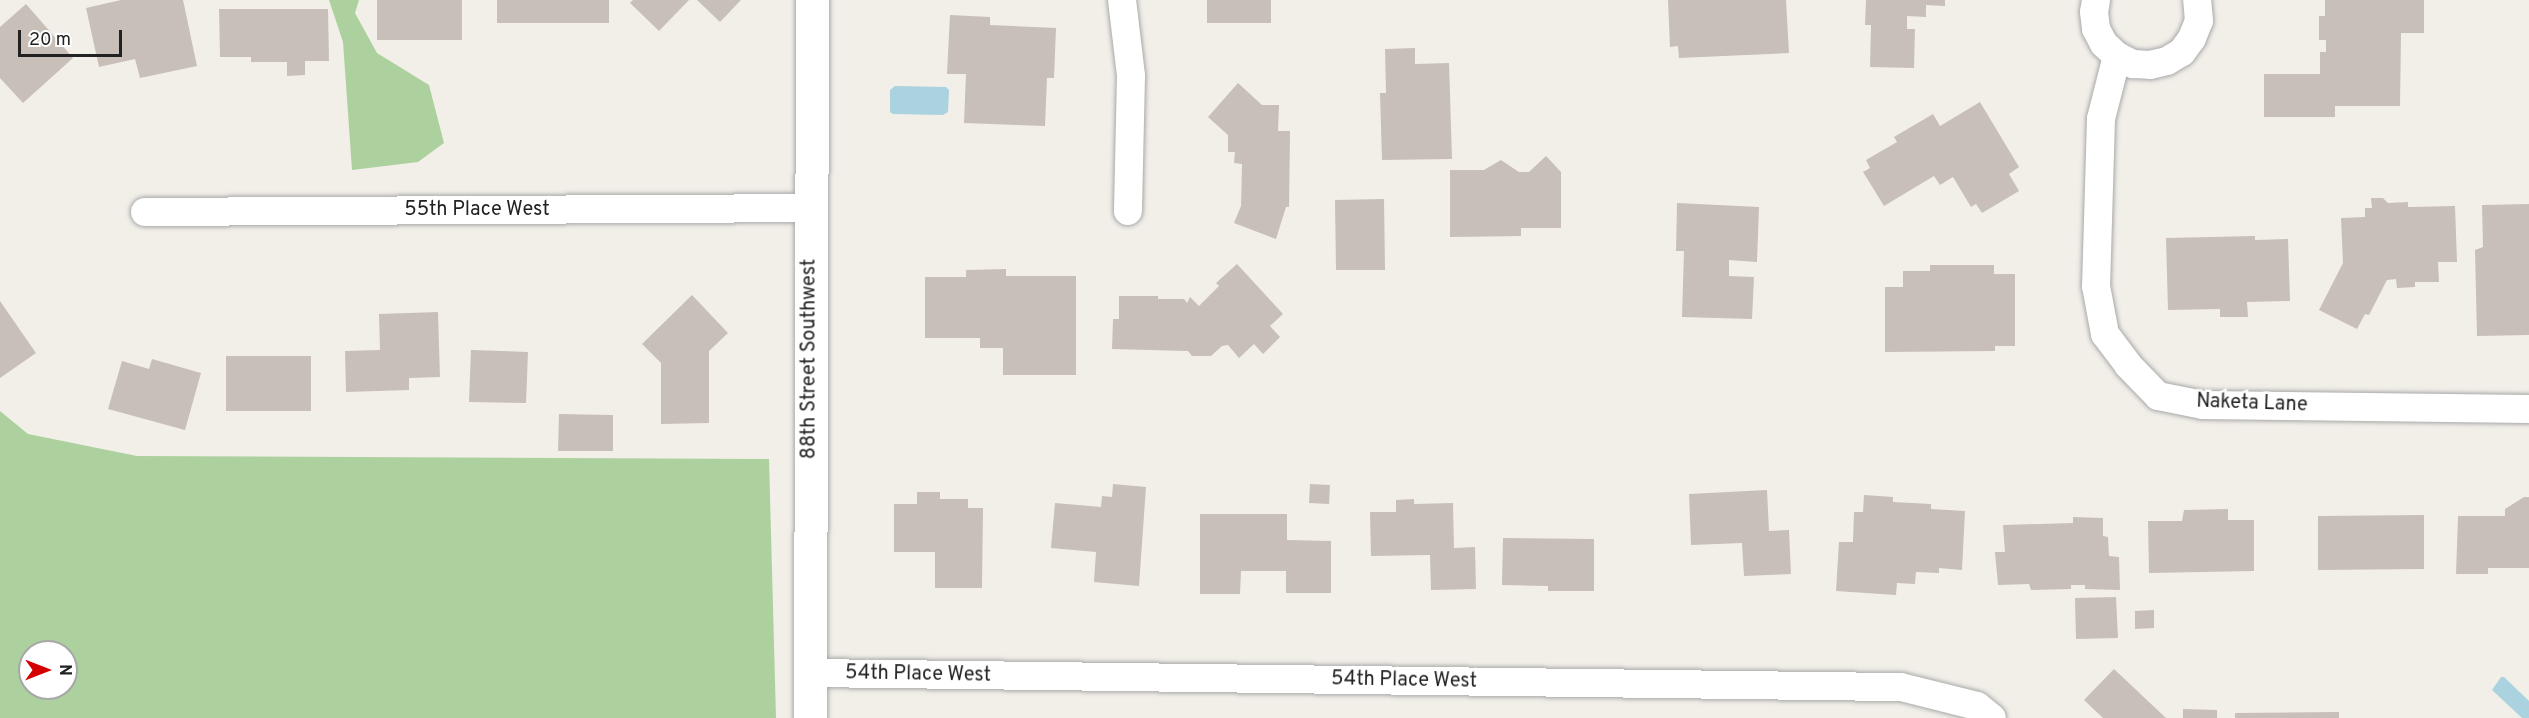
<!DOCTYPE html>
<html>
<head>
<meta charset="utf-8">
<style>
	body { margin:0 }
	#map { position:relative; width:2529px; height:718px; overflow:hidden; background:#f2efe9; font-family:Overpass,sans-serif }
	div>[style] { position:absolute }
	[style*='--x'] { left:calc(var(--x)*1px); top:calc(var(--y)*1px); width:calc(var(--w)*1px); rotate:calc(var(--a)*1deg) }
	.forest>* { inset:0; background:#add19e }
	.water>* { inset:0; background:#aad3df }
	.building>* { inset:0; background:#c7bfb8 }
	.roads { filter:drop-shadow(0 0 2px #a9a9a9) drop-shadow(0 0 2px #a9a9a9) }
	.minor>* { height:28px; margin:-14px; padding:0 14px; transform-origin:14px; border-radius:14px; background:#fff }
	.tertiary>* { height:33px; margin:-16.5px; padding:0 16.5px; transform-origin:16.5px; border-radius:16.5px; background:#fff }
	span { translate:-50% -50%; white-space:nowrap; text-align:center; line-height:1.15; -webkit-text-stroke:5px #fff; paint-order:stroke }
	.street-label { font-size:20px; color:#222 }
	.north { position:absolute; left:18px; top:640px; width:60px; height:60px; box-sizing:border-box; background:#fff; border:2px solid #a7a7a7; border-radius:50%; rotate:90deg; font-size:16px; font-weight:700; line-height:24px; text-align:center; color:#222 }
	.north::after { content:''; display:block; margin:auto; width:21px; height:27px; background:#d40000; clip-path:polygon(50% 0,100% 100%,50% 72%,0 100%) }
	.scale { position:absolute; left:18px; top:30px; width:104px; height:27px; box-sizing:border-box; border:3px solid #222; border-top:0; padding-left:8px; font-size:18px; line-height:21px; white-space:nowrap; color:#222; -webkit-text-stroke:4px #fff; paint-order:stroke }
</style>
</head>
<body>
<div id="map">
	<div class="forest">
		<div style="clip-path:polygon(329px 0,359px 0,355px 13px,377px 53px,429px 85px,444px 143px,418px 162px,352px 170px,343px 42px)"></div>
		<div style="clip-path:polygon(evenodd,0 411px,28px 434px,137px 456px,769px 459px,776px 718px,0 718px,0 411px,30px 652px,66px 652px,66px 688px,30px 688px,30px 652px)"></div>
	</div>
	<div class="water">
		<div style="clip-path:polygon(895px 86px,946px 87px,949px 90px,948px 112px,943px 115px,893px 114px,890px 112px,890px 90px)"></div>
		<div style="clip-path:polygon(2501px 677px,2504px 677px,2529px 701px,2529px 718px,2522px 718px,2492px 690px)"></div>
	</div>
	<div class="building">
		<div style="clip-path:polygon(121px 0,183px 0,197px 66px,140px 78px,135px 59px,99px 67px,86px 8px)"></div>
		<div style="clip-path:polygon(377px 0,462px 0,462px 40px,377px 40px)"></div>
		<div style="clip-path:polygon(497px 0,609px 0,609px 23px,497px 23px)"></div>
		<div style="clip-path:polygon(633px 0,689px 0,659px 31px,630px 3px)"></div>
		<div style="clip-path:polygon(697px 0,741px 0,720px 22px)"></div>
		<div style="clip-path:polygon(1207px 0,1271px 0,1271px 23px,1207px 23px)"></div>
		<div style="clip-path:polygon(1668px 0,1786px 0,1789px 53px,1679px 58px,1678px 46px,1670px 47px)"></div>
		<div style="clip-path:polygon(1866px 0,1945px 0,1945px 6px,1926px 5px,1926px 17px,1907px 16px,1907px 29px,1915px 29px,1914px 68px,1870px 67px,1871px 25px,1865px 25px)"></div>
		<div style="clip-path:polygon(2325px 0,2424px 0,2424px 33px,2401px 33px,2400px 106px,2335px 106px,2335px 117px,2264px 117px,2264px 74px,2320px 74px,2320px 52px,2326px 52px,2326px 40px,2319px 40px,2319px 16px,2325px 16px)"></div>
		<div style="clip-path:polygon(26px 4px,73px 58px,23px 103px,0 78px,0 27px)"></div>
		<div style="clip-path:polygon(219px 9px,328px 9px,329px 61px,305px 61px,305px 75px,287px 76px,287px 62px,251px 62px,251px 57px,220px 57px)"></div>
		<div style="clip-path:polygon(950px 15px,990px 17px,990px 25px,1056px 28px,1054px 78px,1047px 78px,1045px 126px,964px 123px,966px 74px,947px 74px)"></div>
		<div style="clip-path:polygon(1415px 48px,1415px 64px,1449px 63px,1452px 159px,1382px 160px,1380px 93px,1386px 93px,1385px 49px)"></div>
		<div style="clip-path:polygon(1238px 83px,1262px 105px,1279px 105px,1278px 131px,1290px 131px,1289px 207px,1286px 207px,1276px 239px,1234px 223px,1241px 206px,1242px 164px,1234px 163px,1235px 152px,1228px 152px,1228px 135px,1208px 117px)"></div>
		<div style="clip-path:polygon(1980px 102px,2019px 167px,2009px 174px,2019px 191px,1982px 213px,1976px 204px,1971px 207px,1953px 177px,1940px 185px,1934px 176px,1884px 206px,1863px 172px,1870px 168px,1866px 160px,1897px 142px,1894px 137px,1933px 114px,1940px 126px)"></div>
		<div style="clip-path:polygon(1546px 156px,1561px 172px,1561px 228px,1521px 228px,1521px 236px,1450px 237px,1450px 170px,1484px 170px,1501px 160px,1519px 172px,1529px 172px)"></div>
		<div style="clip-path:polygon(2371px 198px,2383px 198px,2388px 203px,2408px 202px,2408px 207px,2455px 206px,2457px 262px,2438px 262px,2439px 282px,2415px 282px,2415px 287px,2397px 288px,2396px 279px,2387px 280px,2369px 315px,2365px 314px,2357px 329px,2319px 310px,2343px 263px,2341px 218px,2365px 217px,2365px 208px,2372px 208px)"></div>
		<div style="clip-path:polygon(1384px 199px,1385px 270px,1336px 270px,1335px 200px)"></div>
		<div style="clip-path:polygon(1677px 203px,1759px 207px,1757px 262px,1729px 260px,1729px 276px,1754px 277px,1752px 319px,1682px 317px,1684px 251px,1676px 251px)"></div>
		<div style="clip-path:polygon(2529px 204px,2529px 335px,2477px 336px,2475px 250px,2483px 247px,2482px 205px)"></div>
		<div style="clip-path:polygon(2255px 236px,2255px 240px,2288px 239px,2290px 301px,2247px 302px,2248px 317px,2220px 317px,2220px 309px,2168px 310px,2166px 238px)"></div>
		<div style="clip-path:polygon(1237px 264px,1283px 314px,1270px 326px,1280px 337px,1263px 354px,1254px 344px,1239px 358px,1228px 345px,1222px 346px,1211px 356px,1192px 356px,1188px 351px,1112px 349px,1113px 319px,1119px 319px,1119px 296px,1158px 296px,1158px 299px,1184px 299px,1187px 303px,1190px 297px,1199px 306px,1219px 286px,1216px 283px)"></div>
		<div style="clip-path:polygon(1930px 265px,1994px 265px,1994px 274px,2015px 274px,2015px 346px,1995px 346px,1995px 351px,1885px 352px,1885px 287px,1903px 287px,1903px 271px,1930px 271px)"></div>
		<div style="clip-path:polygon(1006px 269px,1006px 276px,1076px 276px,1076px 375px,1003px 375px,1003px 348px,980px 348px,980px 338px,925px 338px,925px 277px,966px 277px,966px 270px)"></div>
		<div style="clip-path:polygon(692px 295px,728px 333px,709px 351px,709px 423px,661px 424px,661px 363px,642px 344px)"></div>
		<div style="clip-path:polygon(0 301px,36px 353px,0 378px)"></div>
		<div style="clip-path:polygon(438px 312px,440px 377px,409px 378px,409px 390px,346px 392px,345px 351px,380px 350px,379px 314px)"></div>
		<div style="clip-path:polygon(471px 350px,528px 352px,526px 403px,469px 402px)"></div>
		<div style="clip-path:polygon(226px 356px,311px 356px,311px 411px,226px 411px)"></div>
		<div style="clip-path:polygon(152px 359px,201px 373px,185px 430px,108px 409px,122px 361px,149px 369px)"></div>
		<div style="clip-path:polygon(559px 414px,613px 415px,613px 451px,558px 451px)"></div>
		<div style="clip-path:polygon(1113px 484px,1146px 487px,1139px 586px,1094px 582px,1096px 552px,1051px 548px,1055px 503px,1101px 507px,1102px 496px,1112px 497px)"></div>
		<div style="clip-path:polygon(1310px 484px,1330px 485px,1329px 504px,1309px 503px)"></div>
		<div style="clip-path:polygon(1767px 490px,1769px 531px,1789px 530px,1791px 574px,1744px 576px,1742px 543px,1691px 545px,1689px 494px)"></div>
		<div style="clip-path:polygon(917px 492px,940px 492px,940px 499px,968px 499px,968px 508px,983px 508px,982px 588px,935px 588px,935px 552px,894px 552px,894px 504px,917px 504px)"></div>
		<div style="clip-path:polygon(1864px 495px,1893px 497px,1893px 502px,1931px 504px,1931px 509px,1965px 511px,1962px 570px,1939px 568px,1939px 573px,1916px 572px,1915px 584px,1897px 583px,1896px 595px,1836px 591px,1839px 542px,1853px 542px,1854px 512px,1863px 512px)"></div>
		<div style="clip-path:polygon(2524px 497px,2529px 497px,2529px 568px,2488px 568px,2488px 574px,2456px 574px,2458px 516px,2505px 516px,2505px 509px)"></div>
		<div style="clip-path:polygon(1414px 499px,1414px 504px,1453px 503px,1454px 548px,1475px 547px,1476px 589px,1431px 590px,1430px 555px,1371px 556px,1370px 512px,1396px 512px,1396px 500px)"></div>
		<div style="clip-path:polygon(2228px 509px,2228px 520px,2254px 520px,2254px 571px,2149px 573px,2148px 521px,2182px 521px,2184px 510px)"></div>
		<div style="clip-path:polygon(1200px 514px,1287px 514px,1287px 540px,1331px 541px,1331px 593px,1286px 593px,1286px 571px,1241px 571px,1240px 594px,1200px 594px)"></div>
		<div style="clip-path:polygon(2424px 515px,2424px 569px,2318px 570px,2318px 516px)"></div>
		<div style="clip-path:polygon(2073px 517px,2103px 518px,2103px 536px,2108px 537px,2109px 556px,2119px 557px,2120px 590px,2085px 589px,2085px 585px,2071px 585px,2071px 589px,2031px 590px,2029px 584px,1998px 585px,1995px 552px,2005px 552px,2003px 525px,2073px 523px)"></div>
		<div style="clip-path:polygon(1503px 538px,1594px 539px,1594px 591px,1548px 591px,1548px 586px,1502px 585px)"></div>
		<div style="clip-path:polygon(2116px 597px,2118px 638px,2076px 639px,2075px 598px)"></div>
		<div style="clip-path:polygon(2154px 610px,2154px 628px,2135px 629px,2135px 611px)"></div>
		<div style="clip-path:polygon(2114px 669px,2166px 718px,2103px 718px,2084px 700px)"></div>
		<div style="clip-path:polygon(2183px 709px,2217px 710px,2217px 718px,2183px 718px)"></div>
		<div style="clip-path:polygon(2339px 712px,2339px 718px,2235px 718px,2235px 713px)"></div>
	</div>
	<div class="roads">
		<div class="minor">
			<div style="--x:1122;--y:0;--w:77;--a:83.2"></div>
			<div style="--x:1131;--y:76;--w:135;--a:91.3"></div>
			<div style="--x:2096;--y:0;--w:12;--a:99"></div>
			<div style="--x:2094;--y:12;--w:17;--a:83"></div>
			<div style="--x:2096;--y:29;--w:17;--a:62"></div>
			<div style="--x:2104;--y:44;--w:18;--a:43"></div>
			<div style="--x:2117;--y:56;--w:18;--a:27"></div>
			<div style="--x:2133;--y:64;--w:17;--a:3"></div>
			<div style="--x:2150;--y:65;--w:17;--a:-13"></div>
			<div style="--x:2167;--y:61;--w:17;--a:-31"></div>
			<div style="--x:2182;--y:52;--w:17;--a:-54"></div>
			<div style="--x:2192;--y:38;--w:18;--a:-68"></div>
			<div style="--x:2199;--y:21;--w:21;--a:-95"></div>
			<div style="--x:2117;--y:56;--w:65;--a:104.3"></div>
			<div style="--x:2101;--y:119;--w:167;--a:91.7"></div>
			<div style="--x:2096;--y:286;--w:49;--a:79.4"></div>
			<div style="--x:2105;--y:334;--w:39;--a:53"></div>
			<div style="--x:2128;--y:365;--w:43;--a:45.9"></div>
			<div style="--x:2158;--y:396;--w:46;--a:11.3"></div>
			<div style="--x:2203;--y:405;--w:326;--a:0.7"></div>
			<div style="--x:145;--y:212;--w:665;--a:-0.34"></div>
			<div style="--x:810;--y:673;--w:1091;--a:0.74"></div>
			<div style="--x:1901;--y:687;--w:78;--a:14"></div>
			<div style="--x:1977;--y:706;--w:19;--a:39"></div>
		</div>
		<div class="tertiary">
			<div style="--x:810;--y:718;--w:718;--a:-89.84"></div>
		</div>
	</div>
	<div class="street-label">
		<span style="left:477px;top:210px">55th Place West</span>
		<span style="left:810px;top:359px;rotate:-90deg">88th Street Southwest</span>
		<span style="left:2252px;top:404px;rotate:2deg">Naketa Lane</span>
		<span style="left:918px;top:675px;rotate:1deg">54th Place West</span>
		<span style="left:1404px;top:681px;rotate:1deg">54th Place West</span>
	</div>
	<div class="north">N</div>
	<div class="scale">20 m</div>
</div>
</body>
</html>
